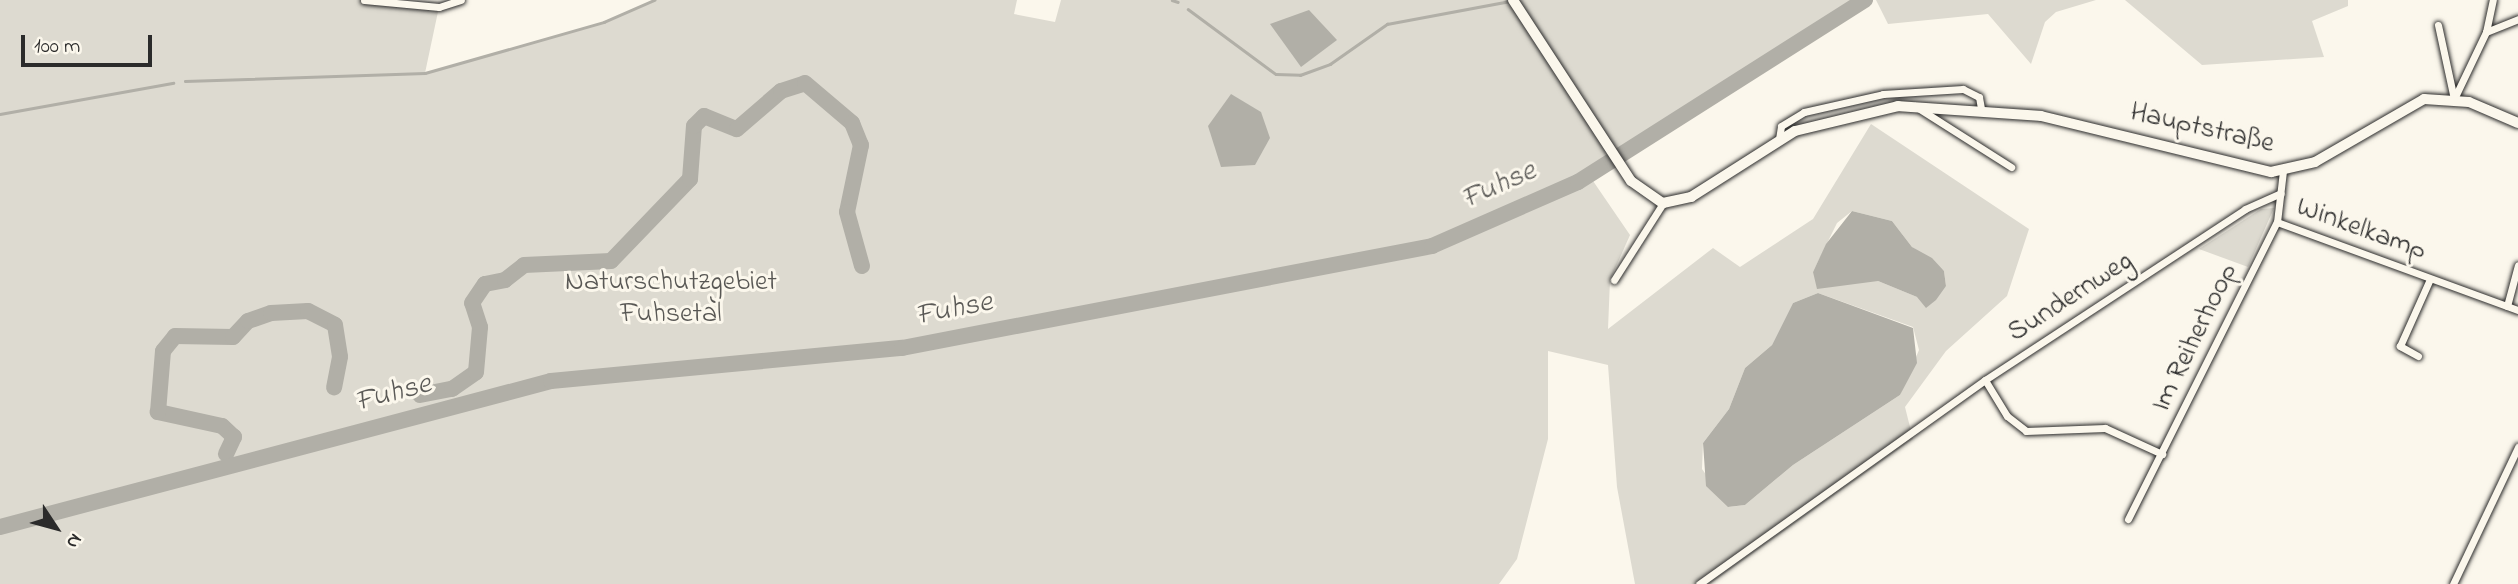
<!DOCTYPE html>
<html>
<head>
<meta charset="utf-8">
<style>
	body { margin:0 }
	#map { position:relative; width:2518px; height:584px; overflow:hidden; background:#fbf7ec; font-family:"Indie Flower",sans-serif }
	div>[style] { position:absolute }
	[style*='--x'] { left:calc(var(--x)*1px); top:calc(var(--y)*1px); width:calc(var(--w)*1px); rotate:calc(var(--a)*1deg) }
	.green>* { inset:0; background:#dddad0 }
	.water>* { inset:0; background:#b1afa7 }
	.stream>* { height:2.5px; margin:-1.25px; padding:0 1.25px; transform-origin:1.25px; border-radius:1.25px; background:#b1afa7 }
	.river>* { height:16px; margin:-8px; padding:0 8px; transform-origin:8px; border-radius:8px; background:#b1afa7 }
	.roads { filter:drop-shadow(0 0 2px #2b2b2b) drop-shadow(0 0 2px #2b2b2b) }
	.street>* { height:7px; margin:-3.5px; padding:0 3.5px; transform-origin:3.5px; border-radius:3.5px; background:#fbf7ec }
	.secondary>* { height:10px; margin:-5px; padding:0 5px; transform-origin:5px; border-radius:5px; background:#fbf7ec }
	span { translate:-50% -50%; white-space:nowrap; text-align:center; line-height:1.15; -webkit-text-stroke:6px #fbf7ec; paint-order:stroke }
	.street-label { font-size:28px; color:#2b2b2b }
	.park-label { font-size:28px; color:#585754 }
	.water-label { font-size:30px; color:#5a5956; font-style:italic }
	.north { position:absolute; left:21px; top:493px; width:70px; height:70px; -webkit-text-stroke:5px #fbf7ec; paint-order:stroke; rotate:126deg; font-size:19px; font-weight:700; line-height:28px; text-align:center; color:#2b2b2b }
	.north::after { content:''; display:block; margin:auto; width:24px; height:32px; background:#2b2b2b; clip-path:polygon(50% 0,100% 100%,50% 72%,0 100%) }
	.scale { position:absolute; left:21px; top:35px; width:131px; height:32px; box-sizing:border-box; border:4px solid #2b2b2b; border-top:0; padding-left:9px; font-size:21px; line-height:24px; white-space:nowrap; color:#2b2b2b; -webkit-text-stroke:5px #fbf7ec; paint-order:stroke }
</style>
</head>
<body>
<div id="map">
	<div class="green">
		<div style="clip-path:polygon(evenodd,0 0,364px 0,439px 7px,425px 73px,604px 22px,654px 0,1017px 0,1014px 14px,1055px 22px,1061px 0,1859px 0,1553px 193px,1425px 250px,1555px 199px,1591px 178px,1630px 235px,1610px 280px,1608px 329px,1713px 248px,1740px 267px,1813px 219px,1871px 124px,2029px 229px,2007px 296px,1946px 351px,1905px 407px,1913px 439px,1710px 584px,1635px 584px,1617px 487px,1608px 365px,1548px 351px,1548px 439px,1517px 559px,1499px 584px,0 584px,0 0,1852px 211px,1892px 221px,1912px 247px,1944px 271px,1946px 286px,1917px 297px,1878px 281px,1813px 272px,1837px 223px,1852px 211px,0 0,1818px 293px,1913px 327px,1919px 350px,1900px 395px,1793px 465px,1745px 505px,1729px 507px,1702px 469px,1703px 443px,1729px 409px,1745px 368px,1772px 345px,1793px 303px,1818px 293px)"></div>
		<div style="clip-path:polygon(1876px 0,2096px 0,2056px 12px,2045px 22px,2031px 64px,1988px 14px,1888px 24px)"></div>
		<div style="clip-path:polygon(2125px 0,2348px 0,2348px 6px,2312px 21px,2324px 57px,2202px 65px)"></div>
		<div style="clip-path:polygon(2274px 208px,2248px 267px,2199px 249px,2261px 209px)"></div>
	</div>
	<div class="water">
		<div style="clip-path:polygon(1309px 10px,1337px 40px,1301px 67px,1270px 24px)"></div>
		<div style="clip-path:polygon(1231px 94px,1261px 112px,1270px 138px,1255px 165px,1221px 167px,1208px 126px)"></div>
		<div style="clip-path:polygon(1852px 211px,1892px 221px,1912px 247px,1932px 258px,1944px 271px,1946px 286px,1936px 300px,1926px 308px,1917px 297px,1878px 281px,1817px 289px,1813px 272px,1826px 244px)"></div>
		<div style="clip-path:polygon(1818px 293px,1913px 328px,1917px 363px,1900px 395px,1793px 465px,1745px 505px,1728px 507px,1706px 486px,1703px 443px,1729px 409px,1745px 368px,1772px 345px,1793px 303px)"></div>
	</div>
	<div class="stream">
		<div style="--x:1172;--y:0;--w:6;--a:18"></div>
		<div style="--x:1863;--y:0;--w:1;--a:90"></div>
		<div style="--x:1188;--y:9;--w:109;--a:36.5"></div>
		<div style="--x:1276;--y:74;--w:24;--a:2"></div>
		<div style="--x:1300;--y:75;--w:32;--a:-20"></div>
		<div style="--x:1330;--y:64;--w:70;--a:-35.1"></div>
		<div style="--x:1387;--y:24;--w:125;--a:-10.6"></div>
		<div style="--x:185;--y:81;--w:240;--a:-1.9"></div>
		<div style="--x:425;--y:73;--w:186;--a:-15.9"></div>
		<div style="--x:604;--y:22;--w:55;--a:-23.7"></div>
		<div style="--x:0;--y:114;--w:176;--a:-10.2"></div>
	</div>
	<div class="river">
		<div style="--x:420;--y:395;--w:33;--a:-11"></div>
		<div style="--x:452;--y:389;--w:29;--a:-35"></div>
		<div style="--x:476;--y:372;--w:45;--a:-84.9"></div>
		<div style="--x:480;--y:327;--w:25;--a:-108"></div>
		<div style="--x:472;--y:303;--w:23;--a:-56"></div>
		<div style="--x:485;--y:284;--w:20;--a:-11"></div>
		<div style="--x:505;--y:280;--w:24;--a:-38"></div>
		<div style="--x:524;--y:265;--w:87;--a:-2.6"></div>
		<div style="--x:611;--y:261;--w:114;--a:-46.1"></div>
		<div style="--x:690;--y:179;--w:53;--a:-85.7"></div>
		<div style="--x:694;--y:126;--w:14;--a:-45"></div>
		<div style="--x:704;--y:116;--w:35;--a:22"></div>
		<div style="--x:737;--y:129;--w:58;--a:-40.8"></div>
		<div style="--x:781;--y:91;--w:25;--a:-18"></div>
		<div style="--x:805;--y:83;--w:62;--a:40.4"></div>
		<div style="--x:852;--y:123;--w:24;--a:68"></div>
		<div style="--x:861;--y:145;--w:68;--a:101.8"></div>
		<div style="--x:847;--y:212;--w:56;--a:74.5"></div>
		<div style="--x:226;--y:454;--w:19;--a:-65"></div>
		<div style="--x:234;--y:437;--w:16;--a:-137"></div>
		<div style="--x:222;--y:426;--w:66;--a:-167.7"></div>
		<div style="--x:158;--y:412;--w:61;--a:-85.3"></div>
		<div style="--x:163;--y:351;--w:19;--a:-51"></div>
		<div style="--x:175;--y:336;--w:58;--a:1"></div>
		<div style="--x:233;--y:337;--w:22;--a:-47"></div>
		<div style="--x:248;--y:321;--w:24;--a:-19"></div>
		<div style="--x:271;--y:313;--w:37;--a:-3"></div>
		<div style="--x:308;--y:311;--w:30;--a:27"></div>
		<div style="--x:335;--y:325;--w:32;--a:81"></div>
		<div style="--x:340;--y:357;--w:31;--a:101"></div>
		<div style="--x:0;--y:527;--w:570;--a:-14.84"></div>
		<div style="--x:551;--y:381;--w:353;--a:-5.4"></div>
		<div style="--x:902;--y:348;--w:540;--a:-10.89"></div>
		<div style="--x:1432;--y:246;--w:159;--a:-23.7"></div>
		<div style="--x:1578;--y:182;--w:340;--a:-32.4"></div>
	</div>
	<div class="roads">
		<div class="street">
			<div style="--x:364;--y:0;--w:75;--a:5.3"></div>
			<div style="--x:439;--y:7;--w:23;--a:-18"></div>
			<div style="--x:2438;--y:25;--w:76;--a:77.8"></div>
			<div style="--x:2486;--y:32;--w:33;--a:-78"></div>
			<div style="--x:2454;--y:99;--w:74;--a:-64.5"></div>
			<div style="--x:2486;--y:32;--w:35;--a:-22"></div>
			<div style="--x:1915;--y:106;--w:114;--a:32.4"></div>
			<div style="--x:1779;--y:139;--w:13;--a:-81"></div>
			<div style="--x:1781;--y:126;--w:27;--a:-31"></div>
			<div style="--x:1804;--y:112;--w:81;--a:-12.8"></div>
			<div style="--x:1883;--y:94;--w:80;--a:-3.6"></div>
			<div style="--x:1963;--y:89;--w:18;--a:27"></div>
			<div style="--x:1979;--y:97;--w:11;--a:80"></div>
			<div style="--x:2277;--y:222;--w:257;--a:20.1"></div>
			<div style="--x:1614;--y:280;--w:91;--a:-57.5"></div>
			<div style="--x:2507;--y:306;--w:42;--a:-75"></div>
			<div style="--x:2418;--y:356;--w:21;--a:-151"></div>
			<div style="--x:2400;--y:346;--w:73;--a:-65.9"></div>
			<div style="--x:1985;--y:380;--w:42;--a:58.6"></div>
			<div style="--x:2007;--y:416;--w:24;--a:38"></div>
			<div style="--x:2026;--y:431;--w:79;--a:-2.2"></div>
			<div style="--x:2105;--y:428;--w:63;--a:24.5"></div>
			<div style="--x:2128;--y:519;--w:332;--a:-63.4"></div>
			<div style="--x:2277;--y:222;--w:51;--a:-83.3"></div>
			<div style="--x:1699;--y:584;--w:351;--a:-35.5"></div>
			<div style="--x:1985;--y:380;--w:311;--a:-33.3"></div>
			<div style="--x:2245;--y:209;--w:39;--a:-24"></div>
			<div style="--x:2453;--y:584;--w:152;--a:-64.6"></div>
		</div>
		<div class="secondary">
			<div style="--x:1513;--y:0;--w:216;--a:56.9"></div>
			<div style="--x:1631;--y:181;--w:39;--a:35"></div>
			<div style="--x:1663;--y:203;--w:29;--a:-12"></div>
			<div style="--x:1691;--y:197;--w:123;--a:-32.4"></div>
			<div style="--x:1795;--y:131;--w:106;--a:-13.6"></div>
			<div style="--x:1898;--y:106;--w:143;--a:4"></div>
			<div style="--x:2041;--y:116;--w:237;--a:13.7"></div>
			<div style="--x:2271;--y:172;--w:45;--a:-12.8"></div>
			<div style="--x:2315;--y:162;--w:126;--a:-30"></div>
			<div style="--x:2424;--y:99;--w:45;--a:3.8"></div>
			<div style="--x:2469;--y:102;--w:53;--a:23.2"></div>
		</div>
	</div>
	<div class="street-label">
		<span style="left:2202px;top:129px;rotate:13deg">Hauptstraße</span>
		<span style="left:2361px;top:230px;rotate:20deg">Winkelkamp</span>
		<span style="left:2071px;top:298px;rotate:-33deg">Sundernweg</span>
		<span style="left:2196px;top:338px;rotate:-64deg">Im Reiherhoop</span>
	</div>
	<div class="park-label">
		<span style="left:671px;top:299px">Naturschutzgebiet<br>Fuhsetal</span>
	</div>
	<div class="water-label">
		<span style="left:1499px;top:186px;rotate:-24deg">Fuhse</span>
		<span style="left:954px;top:310px;rotate:-11deg">Fuhse</span>
		<span style="left:393px;top:394px;rotate:-15deg">Fuhse</span>
	</div>
	<div class="north">N</div>
	<div class="scale">100 m</div>
</div>
</body>
</html>
